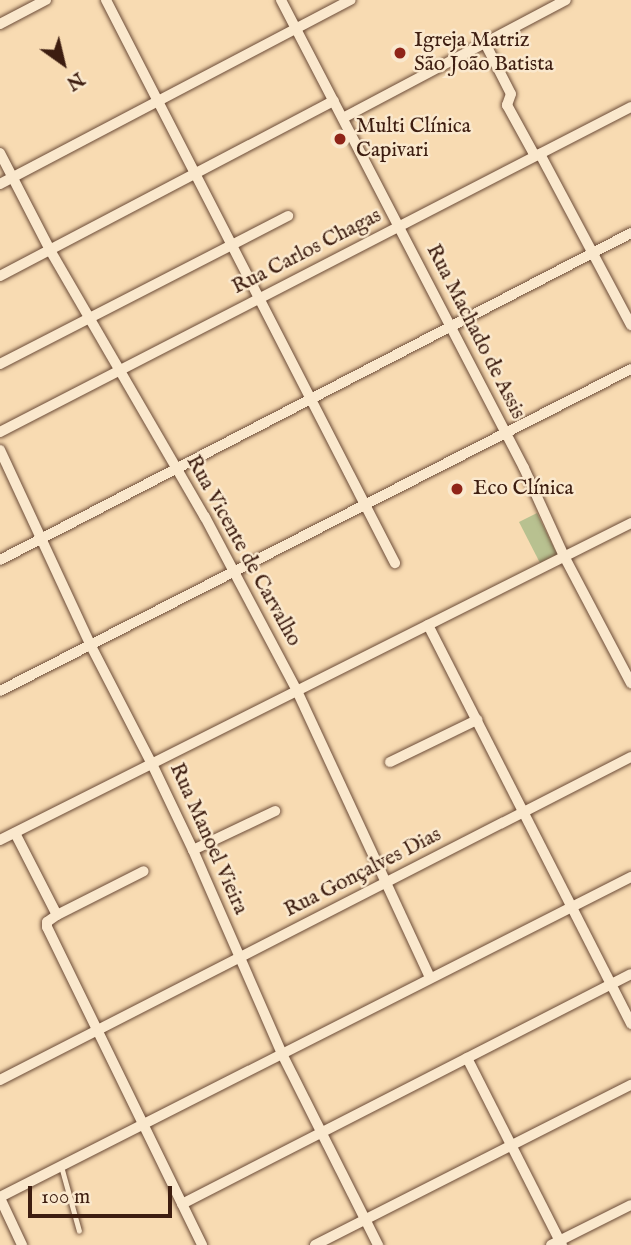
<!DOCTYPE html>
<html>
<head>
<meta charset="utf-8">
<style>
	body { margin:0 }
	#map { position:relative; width:631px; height:1245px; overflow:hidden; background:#f8dbb2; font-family:"IM FELL English",serif }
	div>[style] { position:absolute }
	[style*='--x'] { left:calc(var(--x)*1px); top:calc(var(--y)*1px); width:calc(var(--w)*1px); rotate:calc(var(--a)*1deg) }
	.green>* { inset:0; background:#b8c190 }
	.roads { filter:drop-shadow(0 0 2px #6c4c38) drop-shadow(0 0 2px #6c4c38) }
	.lane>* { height:5px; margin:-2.5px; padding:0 2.5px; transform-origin:2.5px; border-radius:2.5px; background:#fae8cd }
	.street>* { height:10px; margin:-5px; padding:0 5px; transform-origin:5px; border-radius:5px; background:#fae8cd }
	.dots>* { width:19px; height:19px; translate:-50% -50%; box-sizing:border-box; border:4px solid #fae8cd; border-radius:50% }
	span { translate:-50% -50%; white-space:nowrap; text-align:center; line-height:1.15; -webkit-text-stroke:5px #fae8cd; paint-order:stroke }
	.poi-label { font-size:21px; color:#3d1d10 }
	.left { translate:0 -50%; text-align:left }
	.street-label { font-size:21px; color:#3d1d10 }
	.north { position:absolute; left:28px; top:28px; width:70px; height:70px; -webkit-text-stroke:5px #fae8cd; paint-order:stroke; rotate:146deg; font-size:19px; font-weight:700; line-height:28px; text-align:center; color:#3d1d10 }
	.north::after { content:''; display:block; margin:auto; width:24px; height:32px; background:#3d1d10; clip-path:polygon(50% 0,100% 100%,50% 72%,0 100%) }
	.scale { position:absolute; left:28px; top:1186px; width:144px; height:32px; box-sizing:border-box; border:4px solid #3d1d10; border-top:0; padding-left:9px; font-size:21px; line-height:24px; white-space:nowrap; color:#3d1d10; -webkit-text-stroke:5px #fae8cd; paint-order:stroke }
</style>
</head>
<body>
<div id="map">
	<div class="green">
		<div style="clip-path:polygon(537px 513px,557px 554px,540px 563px,519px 522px)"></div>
	</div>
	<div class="roads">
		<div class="lane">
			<div style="--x:61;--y:1166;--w:67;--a:74.5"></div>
		</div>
		<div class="street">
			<div style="--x:106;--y:0;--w:633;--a:62.83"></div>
			<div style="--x:281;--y:0;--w:527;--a:62.56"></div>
			<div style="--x:524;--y:468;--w:97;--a:65.6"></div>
			<div style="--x:564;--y:556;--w:144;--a:62.2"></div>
			<div style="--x:0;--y:24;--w:52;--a:-27.6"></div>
			<div style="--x:485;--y:43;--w:57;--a:63"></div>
			<div style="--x:511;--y:94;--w:12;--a:110"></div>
			<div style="--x:507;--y:105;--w:58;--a:61.2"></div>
			<div style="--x:343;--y:118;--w:252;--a:-27.9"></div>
			<div style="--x:0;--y:153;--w:109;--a:62.7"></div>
			<div style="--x:50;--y:250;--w:309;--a:59.9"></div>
			<div style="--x:205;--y:517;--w:197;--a:62.1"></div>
			<div style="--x:297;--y:691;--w:316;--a:65.1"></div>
			<div style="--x:540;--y:154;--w:194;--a:62"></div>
			<div style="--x:0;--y:184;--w:396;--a:-27.7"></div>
			<div style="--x:0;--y:276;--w:377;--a:-27.7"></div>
			<div style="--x:0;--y:364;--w:324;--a:-27.2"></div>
			<div style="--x:0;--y:432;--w:710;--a:-27.25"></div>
			<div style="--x:0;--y:450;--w:216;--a:65.1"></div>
			<div style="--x:91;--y:646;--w:133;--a:62.7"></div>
			<div style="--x:152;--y:764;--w:95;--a:64.5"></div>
			<div style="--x:193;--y:850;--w:223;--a:66.4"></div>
			<div style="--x:282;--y:1054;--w:214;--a:63.3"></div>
			<div style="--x:0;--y:560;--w:711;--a:-27.39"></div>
			<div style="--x:428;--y:625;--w:448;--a:63"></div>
			<div style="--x:0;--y:691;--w:708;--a:-27.04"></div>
			<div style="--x:390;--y:762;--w:97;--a:-25.8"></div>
			<div style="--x:15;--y:833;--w:92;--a:62.9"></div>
			<div style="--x:57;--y:915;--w:12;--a:145"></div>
			<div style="--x:47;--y:922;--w:5;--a:90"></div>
			<div style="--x:47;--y:927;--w:354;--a:64"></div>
			<div style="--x:0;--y:840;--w:706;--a:-26.67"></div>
			<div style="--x:193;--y:850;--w:91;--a:-25.4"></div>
			<div style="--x:57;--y:915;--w:97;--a:-26.8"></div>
			<div style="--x:467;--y:1058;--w:210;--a:63.1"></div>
			<div style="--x:0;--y:1080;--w:709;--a:-27.11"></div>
			<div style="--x:0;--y:1197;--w:708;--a:-26.89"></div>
			<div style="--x:0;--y:1198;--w:52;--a:64.9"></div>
			<div style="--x:182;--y:1204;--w:504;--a:-27.12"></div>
			<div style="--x:315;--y:1245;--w:354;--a:-26.9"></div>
			<div style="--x:551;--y:1245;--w:89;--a:-26.6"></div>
		</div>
	</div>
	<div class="dots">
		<div style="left:400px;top:53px;background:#8f2418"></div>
		<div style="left:340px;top:139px;background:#8f2418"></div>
		<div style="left:457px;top:489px;background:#8f2418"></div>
	</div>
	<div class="poi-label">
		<span class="left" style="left:414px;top:53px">Igreja Matriz<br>São João Batista</span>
		<span class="left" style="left:356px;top:139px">Multi Clínica<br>Capivari</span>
		<span class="left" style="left:473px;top:489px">Eco Clínica</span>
	</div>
	<div class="street-label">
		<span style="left:307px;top:252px;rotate:-27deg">Rua Carlos Chagas</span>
		<span style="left:475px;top:332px;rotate:63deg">Rua Machado de Assis</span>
		<span style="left:243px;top:551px;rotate:61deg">Rua Vicente de Carvalho</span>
		<span style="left:208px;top:839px;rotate:66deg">Rua Manoel Vieira</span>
		<span style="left:363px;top:873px;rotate:-27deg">Rua Gonçalves Dias</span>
	</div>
	<div class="north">N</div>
	<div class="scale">100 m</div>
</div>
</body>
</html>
